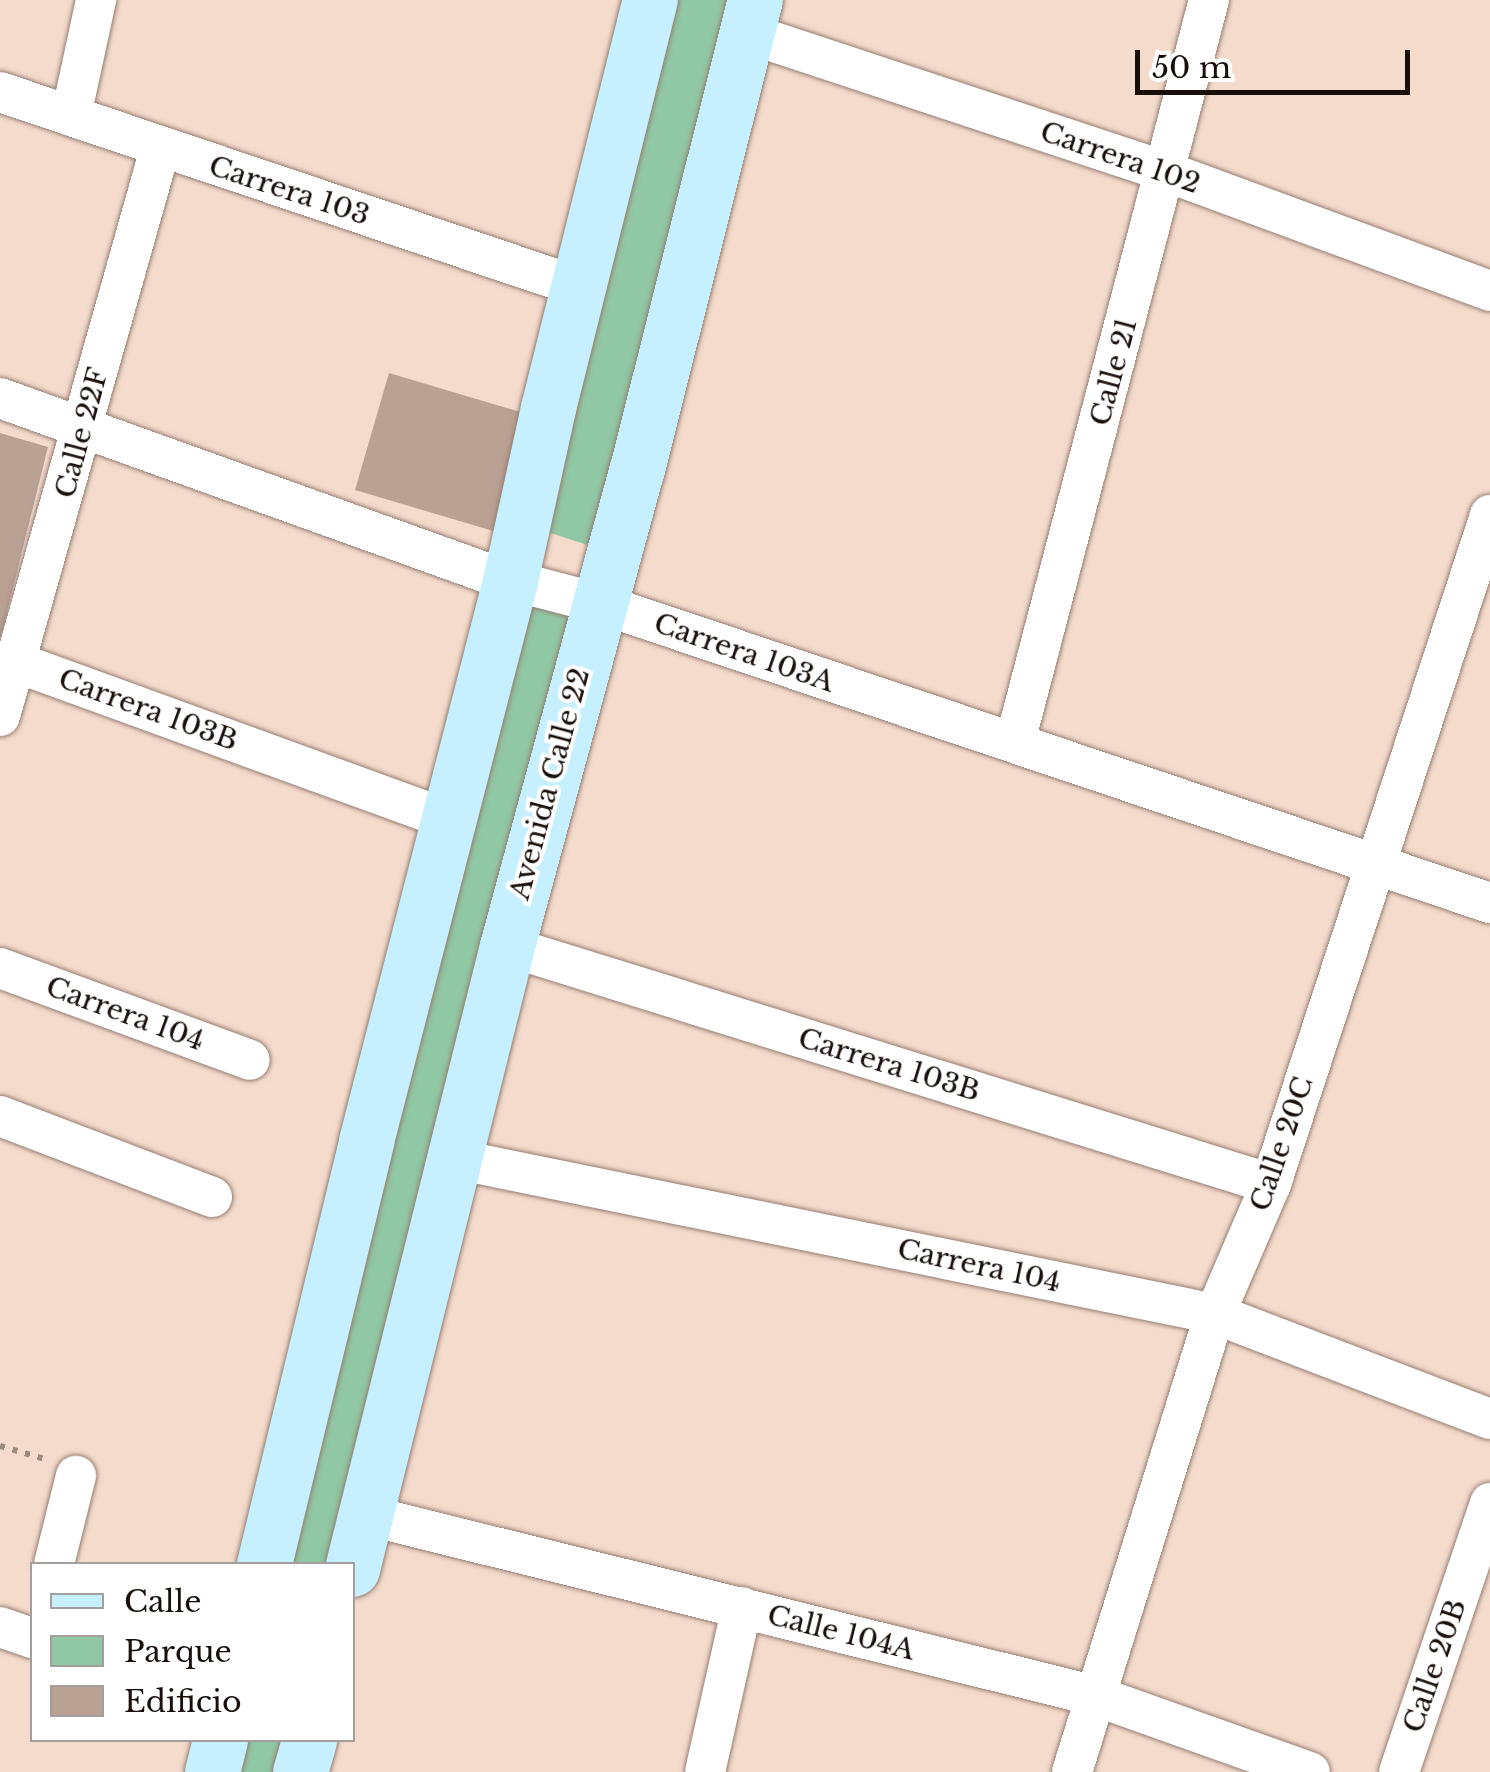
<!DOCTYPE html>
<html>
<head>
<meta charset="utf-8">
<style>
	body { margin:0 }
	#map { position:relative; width:1490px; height:1772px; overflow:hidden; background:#f4dbcc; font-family:"Libre Baskerville",serif }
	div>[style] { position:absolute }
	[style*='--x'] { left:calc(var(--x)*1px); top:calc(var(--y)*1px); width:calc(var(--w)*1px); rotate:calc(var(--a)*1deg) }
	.green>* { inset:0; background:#90c7a5 }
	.building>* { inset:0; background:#b9a193 }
	.path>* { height:6px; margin-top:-3px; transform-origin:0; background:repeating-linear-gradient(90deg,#9c8a7f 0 5px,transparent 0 13px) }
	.roads { filter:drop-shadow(0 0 2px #957e71) drop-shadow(0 0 2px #957e71) }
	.street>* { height:40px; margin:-20px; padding:0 20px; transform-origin:20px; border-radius:20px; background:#fff }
	.secondary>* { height:55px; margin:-27.5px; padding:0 27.5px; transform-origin:27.5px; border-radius:27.5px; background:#c6f0ff }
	span { translate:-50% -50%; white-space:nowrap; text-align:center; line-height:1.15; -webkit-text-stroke:8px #fff; paint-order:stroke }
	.street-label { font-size:28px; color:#180f0a }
	.legend { position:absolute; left:30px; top:1562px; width:325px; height:180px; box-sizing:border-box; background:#fff; border:2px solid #a39f9d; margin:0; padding:12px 18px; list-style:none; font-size:30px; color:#180f0a }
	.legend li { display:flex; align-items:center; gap:20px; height:50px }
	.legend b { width:50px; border:2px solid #a39f9d }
	.scale { position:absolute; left:1135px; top:50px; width:275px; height:45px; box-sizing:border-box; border:5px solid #180f0a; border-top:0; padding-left:12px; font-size:30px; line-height:35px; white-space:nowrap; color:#180f0a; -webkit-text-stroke:8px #fff; paint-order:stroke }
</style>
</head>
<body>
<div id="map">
	<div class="green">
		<div style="clip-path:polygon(666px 0,734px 0,597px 548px,535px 528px)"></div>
		<div style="clip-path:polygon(519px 595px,580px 613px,336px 1564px,281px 1564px)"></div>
		<div style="clip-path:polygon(238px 1740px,294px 1740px,286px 1772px,230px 1772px)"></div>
	</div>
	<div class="building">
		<div style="clip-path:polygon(389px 373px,527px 414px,500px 533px,355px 490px)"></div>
		<div style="clip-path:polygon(0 433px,48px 447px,1px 636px,0 636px)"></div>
	</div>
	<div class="path">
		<div style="--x:0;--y:1446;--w:47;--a:16.1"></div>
	</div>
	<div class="roads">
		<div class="street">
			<div style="--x:747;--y:33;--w:442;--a:18.3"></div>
			<div style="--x:1167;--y:172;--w:344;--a:20.2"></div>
			<div style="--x:0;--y:92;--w:611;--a:18.61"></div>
			<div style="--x:71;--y:116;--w:119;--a:-77.8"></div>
			<div style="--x:0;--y:398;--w:529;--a:19.77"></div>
			<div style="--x:498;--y:577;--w:103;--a:14.6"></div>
			<div style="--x:598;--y:603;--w:941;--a:18.59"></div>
			<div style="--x:18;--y:663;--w:456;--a:20"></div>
			<div style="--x:0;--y:716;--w:589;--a:-74.24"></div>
			<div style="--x:1015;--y:742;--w:767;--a:-75.35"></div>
			<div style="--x:507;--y:946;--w:800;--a:17.3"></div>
			<div style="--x:0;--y:968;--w:266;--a:20.2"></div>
			<div style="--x:0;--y:1116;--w:227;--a:20.9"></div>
			<div style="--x:455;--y:1159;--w:776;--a:11.53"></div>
			<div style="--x:1215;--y:1314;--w:294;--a:20.9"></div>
			<div style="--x:366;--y:1515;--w:752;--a:13.93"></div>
			<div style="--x:1096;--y:1696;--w:227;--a:19.6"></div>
			<div style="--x:54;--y:1564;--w:91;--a:-76"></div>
			<div style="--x:0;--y:1627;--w:34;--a:19"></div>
			<div style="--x:705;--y:1772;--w:169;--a:-77.4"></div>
			<div style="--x:1072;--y:1772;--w:480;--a:-72.7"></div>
			<div style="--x:1215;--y:1314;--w:142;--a:-66.7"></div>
			<div style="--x:1271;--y:1184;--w:704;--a:-71.87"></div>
			<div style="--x:1399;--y:1772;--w:284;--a:-71.3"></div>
		</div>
		<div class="secondary">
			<div style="--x:264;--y:1564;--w:435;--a:-76.4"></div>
			<div style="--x:366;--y:1141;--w:578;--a:-75.58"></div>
			<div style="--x:510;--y:581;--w:177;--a:-77.6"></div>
			<div style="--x:548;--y:408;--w:421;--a:-76"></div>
			<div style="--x:352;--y:1569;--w:642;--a:-76.03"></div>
			<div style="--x:507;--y:946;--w:494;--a:-74.8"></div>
			<div style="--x:637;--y:469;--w:484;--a:-75.9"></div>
			<div style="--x:212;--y:1772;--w:33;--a:-76"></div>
			<div style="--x:300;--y:1772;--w:33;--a:-74"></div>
		</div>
	</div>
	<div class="street-label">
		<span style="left:1120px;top:158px;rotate:19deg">Carrera 102</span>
		<span style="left:289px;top:191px;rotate:18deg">Carrera 103</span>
		<span style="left:1114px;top:372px;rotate:-75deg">Calle 21</span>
		<span style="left:82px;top:433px;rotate:-75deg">Calle 22F</span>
		<span style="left:744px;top:653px;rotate:19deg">Carrera 103A</span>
		<span style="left:148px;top:710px;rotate:20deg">Carrera 103B</span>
		<span style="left:550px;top:784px;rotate:-75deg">Avenida Calle 22</span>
		<span style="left:125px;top:1014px;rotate:20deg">Carrera 104</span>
		<span style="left:889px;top:1065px;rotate:17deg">Carrera 103B</span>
		<span style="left:1282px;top:1144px;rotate:-71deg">Calle 20C</span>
		<span style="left:979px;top:1266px;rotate:12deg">Carrera 104</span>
		<span style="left:841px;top:1633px;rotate:14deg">Calle 104A</span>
		<span style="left:1435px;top:1666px;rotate:-71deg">Calle 20B</span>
	</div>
	<ul class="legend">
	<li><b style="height:12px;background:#c6f0ff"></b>Calle</li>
	<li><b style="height:28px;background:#90c7a5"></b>Parque</li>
	<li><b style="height:28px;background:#b9a193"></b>Edificio</li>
	</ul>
	<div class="scale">50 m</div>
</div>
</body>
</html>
